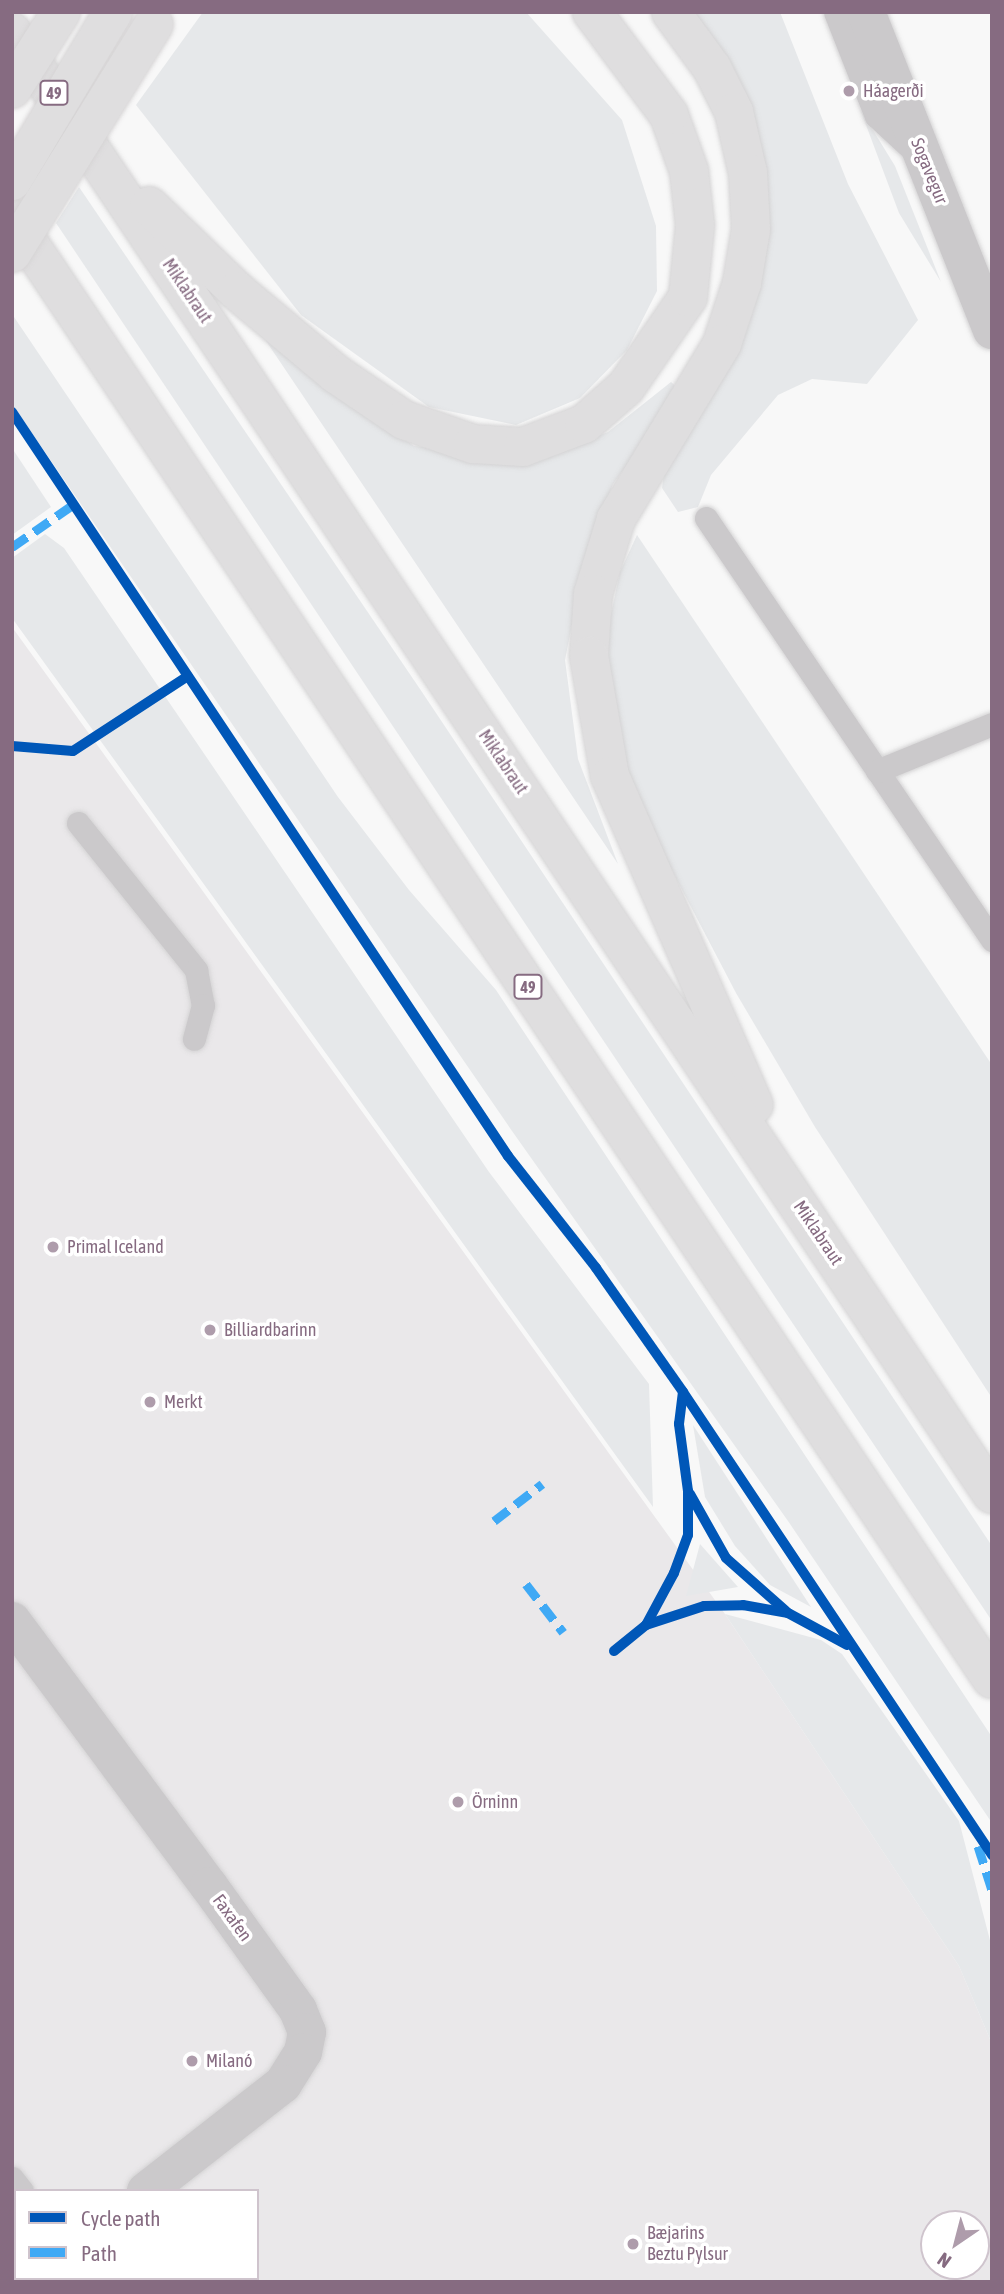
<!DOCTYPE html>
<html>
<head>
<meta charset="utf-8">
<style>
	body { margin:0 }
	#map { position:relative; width:1004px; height:2294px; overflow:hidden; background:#f8f8f8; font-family:"Asap Condensed",sans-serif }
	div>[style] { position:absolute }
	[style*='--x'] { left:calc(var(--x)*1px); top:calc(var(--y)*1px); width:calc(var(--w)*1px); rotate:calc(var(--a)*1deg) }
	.built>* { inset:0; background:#eae8ea }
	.green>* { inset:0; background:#e6e8ea }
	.roads { filter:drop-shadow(0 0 2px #d4d3d4) drop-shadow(0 0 2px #d4d3d4) }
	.service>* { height:23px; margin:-11.5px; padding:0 11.5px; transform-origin:11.5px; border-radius:11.5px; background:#cbc9cb }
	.minor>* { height:38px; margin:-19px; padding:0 19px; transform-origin:19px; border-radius:19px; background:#cbc9cb }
	.trunk>* { height:38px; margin:-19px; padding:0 19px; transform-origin:19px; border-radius:19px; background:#dfdedf }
	.bridges { filter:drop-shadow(0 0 2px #d6d4d5) drop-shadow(0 0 2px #d6d4d5) }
	.secondary-bridge>* { height:38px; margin:-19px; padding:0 19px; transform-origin:19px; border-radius:19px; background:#dfdedf }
	.trunk-bridge>* { height:38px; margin:-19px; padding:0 19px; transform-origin:19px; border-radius:19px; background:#dfdedf }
	.quiet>* { height:9px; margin-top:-4.5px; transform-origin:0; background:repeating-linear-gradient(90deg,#3fa9f5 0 18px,transparent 0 27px) }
	.cycleway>* { height:10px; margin:-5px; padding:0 5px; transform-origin:5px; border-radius:5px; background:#0057b8 }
	.dots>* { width:19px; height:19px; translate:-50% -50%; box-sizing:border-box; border:4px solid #fff; border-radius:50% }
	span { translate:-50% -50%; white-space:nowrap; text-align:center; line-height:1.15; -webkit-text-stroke:7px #fff; paint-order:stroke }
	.shield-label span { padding:2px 5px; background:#fff; border:2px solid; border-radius:5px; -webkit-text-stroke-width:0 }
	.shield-label { font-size:16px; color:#866b81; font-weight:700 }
	.poi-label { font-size:18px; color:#866b81 }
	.left { translate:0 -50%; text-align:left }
	.street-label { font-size:18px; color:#866b81 }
	.frame { position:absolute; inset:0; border:14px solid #866b81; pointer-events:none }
	.legend { position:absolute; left:14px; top:2189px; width:245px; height:91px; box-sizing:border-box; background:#fff; border:2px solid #cfc4cd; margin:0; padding:9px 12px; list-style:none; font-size:21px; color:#866b81 }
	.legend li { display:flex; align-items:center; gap:14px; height:35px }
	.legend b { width:35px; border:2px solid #cfc4cd }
	.north { position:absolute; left:920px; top:2210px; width:70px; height:70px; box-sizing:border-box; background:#fff; border:2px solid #cfc4cd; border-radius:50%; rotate:215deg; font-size:19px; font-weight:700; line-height:28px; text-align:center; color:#866b81 }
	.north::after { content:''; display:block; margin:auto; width:24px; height:32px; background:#ae9cab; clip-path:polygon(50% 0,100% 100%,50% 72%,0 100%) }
</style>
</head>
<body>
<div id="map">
	<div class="built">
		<div style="clip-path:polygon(evenodd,12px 627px,725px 1614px,959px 1966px,992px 2044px,992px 2282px,12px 2282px,12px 627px,16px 2191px,257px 2191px,257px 2278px,16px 2278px,16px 2191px,12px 627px,934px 2224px,976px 2224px,976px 2266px,934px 2266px,934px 2224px)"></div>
	</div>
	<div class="green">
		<div style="clip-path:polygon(203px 12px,526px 12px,622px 120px,656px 226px,657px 291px,627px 350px,580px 398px,516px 425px,429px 407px,301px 315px,136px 105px)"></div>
		<div style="clip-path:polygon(687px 12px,780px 12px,848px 184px,918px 320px,867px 384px,812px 379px,778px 395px,711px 475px,698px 507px,678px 512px,662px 488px,667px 455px,760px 258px)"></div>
		<div style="clip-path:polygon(860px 109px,895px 166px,941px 282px,899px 213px)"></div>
		<div style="clip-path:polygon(79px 187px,420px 689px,992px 1546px,992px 1621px,56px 223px)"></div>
		<div style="clip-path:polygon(12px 314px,338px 797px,409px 890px,496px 990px,992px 1737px,992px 1823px,788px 1521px,512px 1131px,12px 404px)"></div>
		<div style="clip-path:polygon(262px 335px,414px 446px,539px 459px,608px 432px,671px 382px,681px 391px,613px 484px,585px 558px,565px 660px,578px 759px,618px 864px)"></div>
		<div style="clip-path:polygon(12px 448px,51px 507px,12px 535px)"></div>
		<div style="clip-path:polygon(45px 534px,64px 548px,489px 1172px,649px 1384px,653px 1507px,12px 618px,12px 558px)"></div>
		<div style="clip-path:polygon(637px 535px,992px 1065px,992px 1398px,815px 1127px,736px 993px,656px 840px,612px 738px,604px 646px,620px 572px)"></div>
		<div style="clip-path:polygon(693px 1425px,811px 1607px,770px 1585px,735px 1546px,705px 1497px)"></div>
		<div style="clip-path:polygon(700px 1544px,738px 1587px,686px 1596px)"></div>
		<div style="clip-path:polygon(725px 1614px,821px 1640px,842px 1654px,959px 1821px,992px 1948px,992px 2044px,959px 1966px)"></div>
	</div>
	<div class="roads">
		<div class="service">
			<div style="--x:835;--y:12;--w:112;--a:68.5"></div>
			<div style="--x:876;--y:116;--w:53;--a:42.7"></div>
			<div style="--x:706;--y:518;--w:510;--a:55.87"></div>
			<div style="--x:877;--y:771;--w:124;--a:-22.2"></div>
			<div style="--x:78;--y:823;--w:189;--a:51.2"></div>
			<div style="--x:196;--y:970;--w:36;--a:79"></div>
			<div style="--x:203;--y:1005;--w:35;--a:105"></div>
			<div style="--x:12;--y:2178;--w:16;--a:52"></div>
		</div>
		<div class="minor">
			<div style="--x:866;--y:12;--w:342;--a:68.4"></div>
			<div style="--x:12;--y:1621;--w:330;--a:53.4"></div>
			<div style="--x:209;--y:1886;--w:153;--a:54.3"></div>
			<div style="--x:298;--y:2010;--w:24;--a:68"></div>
			<div style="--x:307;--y:2032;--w:20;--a:101"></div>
			<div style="--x:303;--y:2052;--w:38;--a:122"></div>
			<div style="--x:283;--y:2084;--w:174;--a:142"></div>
			<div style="--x:165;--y:2278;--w:4;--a:63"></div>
			<div style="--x:30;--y:2282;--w:6;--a:-39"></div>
		</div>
		<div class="trunk">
			<div style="--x:671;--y:12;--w:69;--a:53.8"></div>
			<div style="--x:712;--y:68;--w:49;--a:63.4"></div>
			<div style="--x:734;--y:112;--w:63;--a:77.1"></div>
			<div style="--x:748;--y:173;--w:56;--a:86.9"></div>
			<div style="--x:751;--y:229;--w:55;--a:99.5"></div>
			<div style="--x:742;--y:283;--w:64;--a:108.2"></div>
			<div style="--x:722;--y:344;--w:205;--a:121.2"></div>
			<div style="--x:616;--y:519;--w:78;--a:107"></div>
			<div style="--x:593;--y:594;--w:62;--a:93.7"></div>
			<div style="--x:589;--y:656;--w:122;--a:80.1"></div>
			<div style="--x:610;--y:776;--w:359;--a:66.4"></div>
			<div style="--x:12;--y:32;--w:1760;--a:56.17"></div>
			<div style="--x:149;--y:206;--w:122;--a:44"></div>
			<div style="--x:237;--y:291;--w:129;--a:40"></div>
			<div style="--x:336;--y:374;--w:82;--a:34.1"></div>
			<div style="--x:404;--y:420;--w:73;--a:19.2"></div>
			<div style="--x:473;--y:444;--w:50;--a:3.4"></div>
			<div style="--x:523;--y:447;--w:65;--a:-20.7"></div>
			<div style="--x:584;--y:424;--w:56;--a:-41.4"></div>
			<div style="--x:626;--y:387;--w:109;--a:-55.4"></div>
			<div style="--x:688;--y:297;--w:72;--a:-84.4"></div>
			<div style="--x:695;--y:225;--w:54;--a:-96.3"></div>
			<div style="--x:689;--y:171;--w:59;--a:-109.7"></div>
			<div style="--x:669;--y:115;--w:129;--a:-126.8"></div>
			<div style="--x:12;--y:218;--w:1759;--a:56.15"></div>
		</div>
	</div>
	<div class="bridges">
		<div class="secondary-bridge">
			<div style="--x:12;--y:89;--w:91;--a:-57.5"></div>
			<div style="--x:12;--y:181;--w:197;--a:-59.1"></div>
		</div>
		<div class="trunk-bridge">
			<div style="--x:12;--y:253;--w:269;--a:-58.2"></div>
		</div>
	</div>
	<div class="quiet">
		<div style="--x:12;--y:547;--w:75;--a:-34.7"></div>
		<div style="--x:494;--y:1521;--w:61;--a:-37.6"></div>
		<div style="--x:526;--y:1584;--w:61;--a:52.4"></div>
		<div style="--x:978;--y:1846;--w:46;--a:72.3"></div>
	</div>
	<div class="cycleway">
		<div style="--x:12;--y:412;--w:894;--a:56.31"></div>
		<div style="--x:508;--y:1156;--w:142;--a:51.8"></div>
		<div style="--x:596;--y:1268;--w:151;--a:54.9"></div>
		<div style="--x:683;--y:1392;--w:557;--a:56.28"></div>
		<div style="--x:12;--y:746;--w:61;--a:4.7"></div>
		<div style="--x:73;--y:751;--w:137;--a:-33.1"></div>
		<div style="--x:690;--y:1494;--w:73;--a:60.6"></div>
		<div style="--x:726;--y:1558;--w:80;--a:41.5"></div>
		<div style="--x:646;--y:1625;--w:61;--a:-18.1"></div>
		<div style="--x:704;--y:1606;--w:39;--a:-1"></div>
		<div style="--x:743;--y:1605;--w:46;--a:10.1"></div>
		<div style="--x:788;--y:1613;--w:67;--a:28.5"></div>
		<div style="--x:614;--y:1651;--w:41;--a:-39.1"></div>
		<div style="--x:646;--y:1625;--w:59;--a:-61.7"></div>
		<div style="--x:674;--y:1573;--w:40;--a:-69.8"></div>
		<div style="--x:688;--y:1535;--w:44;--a:-90"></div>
		<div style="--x:688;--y:1491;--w:68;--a:-97.7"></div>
		<div style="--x:679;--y:1424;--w:32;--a:-83"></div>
	</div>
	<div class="dots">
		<div style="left:849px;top:91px;background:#ae9cab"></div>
		<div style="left:53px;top:1247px;background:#ae9cab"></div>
		<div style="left:210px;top:1330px;background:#ae9cab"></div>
		<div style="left:150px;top:1402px;background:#ae9cab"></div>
		<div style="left:458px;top:1802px;background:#ae9cab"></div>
		<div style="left:192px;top:2061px;background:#ae9cab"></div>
		<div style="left:633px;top:2244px;background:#ae9cab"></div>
	</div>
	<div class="shield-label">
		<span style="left:54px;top:93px">49</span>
		<span style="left:528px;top:987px">49</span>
	</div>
	<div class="poi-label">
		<span class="left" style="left:863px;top:91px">Háagerði</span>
		<span class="left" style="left:67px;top:1247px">Primal Iceland</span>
		<span class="left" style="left:224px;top:1330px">Billiardbarinn</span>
		<span class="left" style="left:164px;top:1402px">Merkt</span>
		<span class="left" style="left:472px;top:1802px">Örninn</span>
		<span class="left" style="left:206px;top:2061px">Milanó</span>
		<span class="left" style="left:647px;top:2244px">Bæjarins<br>Beztu Pylsur</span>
	</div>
	<div class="street-label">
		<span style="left:929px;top:171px;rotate:68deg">Sogavegur</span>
		<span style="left:187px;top:291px;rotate:56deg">Miklabraut</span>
		<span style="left:503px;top:762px;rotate:56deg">Miklabraut</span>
		<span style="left:818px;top:1233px;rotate:56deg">Miklabraut</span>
		<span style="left:232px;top:1918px;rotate:54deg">Faxafen</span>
	</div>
	<div class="frame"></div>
	<ul class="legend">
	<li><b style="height:9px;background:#0057b8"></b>Cycle path</li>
	<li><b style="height:9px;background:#3fa9f5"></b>Path</li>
	</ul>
	<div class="north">N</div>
</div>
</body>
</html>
